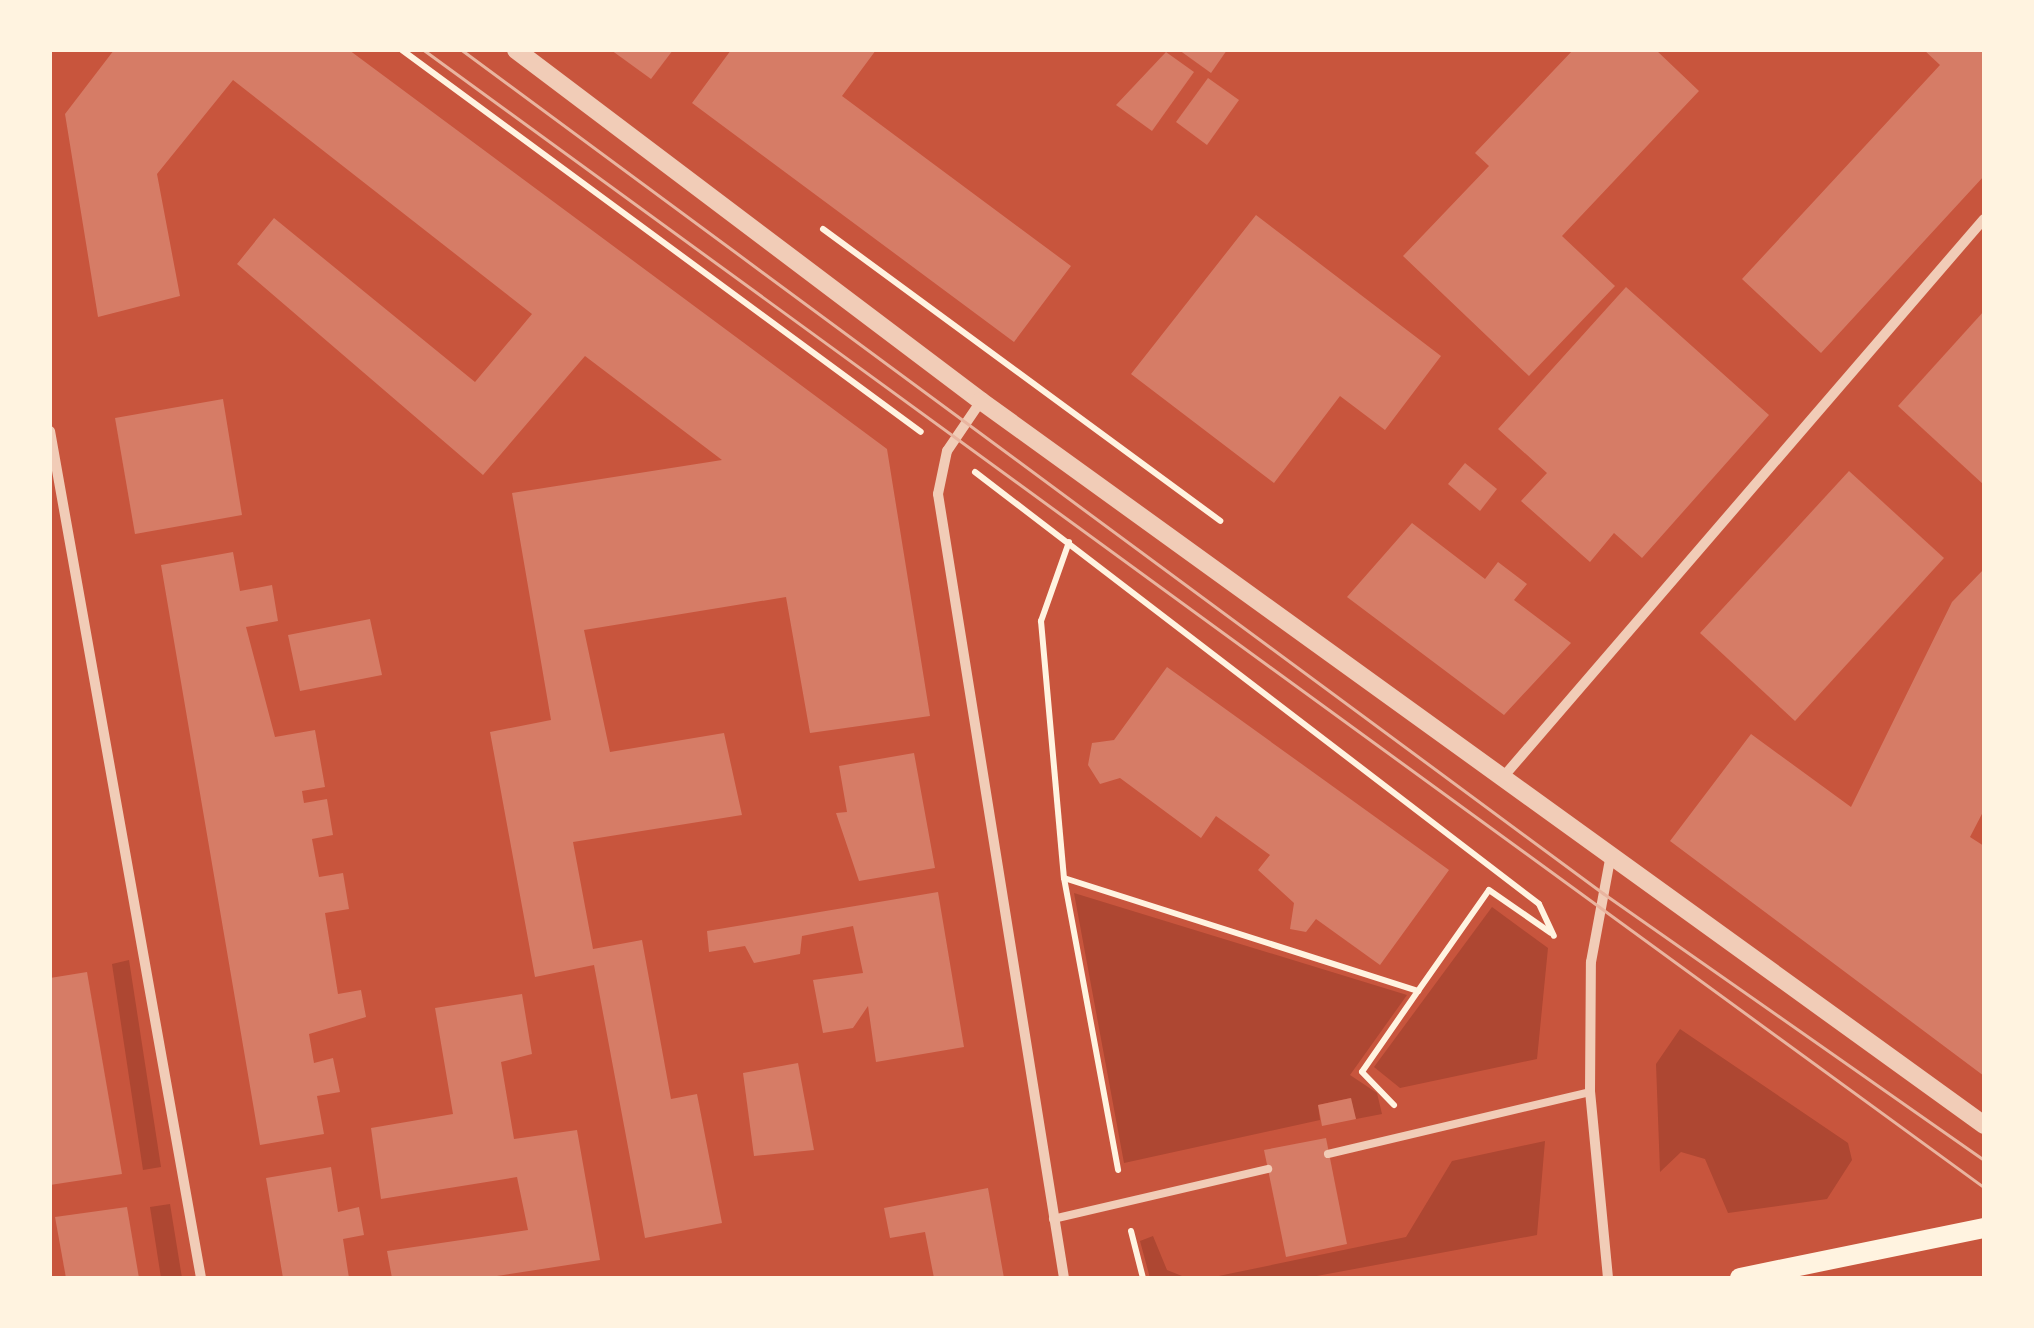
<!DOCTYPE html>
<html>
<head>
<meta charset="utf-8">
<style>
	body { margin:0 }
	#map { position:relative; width:2034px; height:1328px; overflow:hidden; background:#c8553d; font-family:"Exo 2",sans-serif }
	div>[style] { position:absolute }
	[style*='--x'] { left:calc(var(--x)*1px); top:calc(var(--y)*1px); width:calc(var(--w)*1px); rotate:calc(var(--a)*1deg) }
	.green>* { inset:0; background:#ae4732 }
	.building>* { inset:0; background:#d67c66 }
	.path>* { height:6px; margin:-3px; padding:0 3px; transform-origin:3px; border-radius:3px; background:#fff3e0 }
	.service>* { height:8px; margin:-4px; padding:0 4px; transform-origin:4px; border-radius:4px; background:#f1ccb7 }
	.minor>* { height:10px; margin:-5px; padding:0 5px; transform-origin:5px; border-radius:5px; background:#f1ccb7 }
	.tertiary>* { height:18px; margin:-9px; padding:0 9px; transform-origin:9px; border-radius:9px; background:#f1ccb7 }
	.secondary>* { height:20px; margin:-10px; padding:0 10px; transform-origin:10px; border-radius:10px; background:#fff3e0 }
	.tram>* { height:2.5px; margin:-1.25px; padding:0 1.25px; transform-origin:1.25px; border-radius:1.25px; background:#e9b49f }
	span { translate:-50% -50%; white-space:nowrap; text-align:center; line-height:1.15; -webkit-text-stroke:10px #fff3e0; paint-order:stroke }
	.frame { position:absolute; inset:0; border:52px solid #fff3e0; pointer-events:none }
</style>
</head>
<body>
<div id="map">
	<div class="green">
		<div style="clip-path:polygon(1074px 893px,1407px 995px,1350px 1075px,1377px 1093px,1382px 1114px,1356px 1119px,1350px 1098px,1318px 1105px,1320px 1120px,1124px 1163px)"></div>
		<div style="clip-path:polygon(1492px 907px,1548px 948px,1537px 1059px,1400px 1088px,1374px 1067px)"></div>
		<div style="clip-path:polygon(129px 960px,161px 1167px,143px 1170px,112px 964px)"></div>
		<div style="clip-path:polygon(1680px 1029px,1848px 1143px,1852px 1160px,1827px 1199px,1728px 1213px,1705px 1159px,1681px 1152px,1660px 1172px,1656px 1064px)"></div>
		<div style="clip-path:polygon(1545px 1141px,1537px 1235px,1306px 1278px,1209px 1278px,1406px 1237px,1452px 1161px)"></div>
		<div style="clip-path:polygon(170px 1204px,182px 1278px,161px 1278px,150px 1207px)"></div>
		<div style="clip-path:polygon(1153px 1236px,1167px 1270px,1187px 1278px,1150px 1278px,1140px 1241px)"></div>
	</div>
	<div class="building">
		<div style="clip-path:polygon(114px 50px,349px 50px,887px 449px,930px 716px,810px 733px,786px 597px,584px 630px,610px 752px,724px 733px,742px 815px,573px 842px,593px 949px,642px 940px,671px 1099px,697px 1094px,722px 1223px,645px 1238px,594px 965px,535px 977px,490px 732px,551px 720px,512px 493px,722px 460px,585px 356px,483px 475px,237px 264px,274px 218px,475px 382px,532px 314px,233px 80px,157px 174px,180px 296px,98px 317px,65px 114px)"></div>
		<div style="clip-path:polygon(611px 50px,673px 50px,651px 79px)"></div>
		<div style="clip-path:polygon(731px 50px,876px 50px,842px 96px,1071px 266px,1014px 342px,692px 103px)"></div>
		<div style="clip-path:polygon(1179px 50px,1227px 50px,1211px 73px)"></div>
		<div style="clip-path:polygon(1573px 50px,1656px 50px,1699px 91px,1562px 236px,1615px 286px,1529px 376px,1403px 256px,1489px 166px,1475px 153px)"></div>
		<div style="clip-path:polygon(1924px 50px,1984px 50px,1984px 176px,1821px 353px,1742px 279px,1940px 65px)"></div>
		<div style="clip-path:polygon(1166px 52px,1194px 72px,1152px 131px,1116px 105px)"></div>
		<div style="clip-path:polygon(1208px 78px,1239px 100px,1207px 145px,1176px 122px)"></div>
		<div style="clip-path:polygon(1256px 215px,1441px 356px,1385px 430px,1340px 396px,1274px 483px,1131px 374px)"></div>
		<div style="clip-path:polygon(1626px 287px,1769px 415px,1642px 558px,1614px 533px,1590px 562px,1521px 501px,1547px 473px,1498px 429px)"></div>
		<div style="clip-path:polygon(1984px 311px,1984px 485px,1898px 406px)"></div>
		<div style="clip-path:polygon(223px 399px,242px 515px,135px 534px,115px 418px)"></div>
		<div style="clip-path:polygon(1465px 463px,1497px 489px,1480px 511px,1448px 484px)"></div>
		<div style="clip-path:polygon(1849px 471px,1944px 558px,1795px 721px,1700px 633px)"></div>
		<div style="clip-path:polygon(1412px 523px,1485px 579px,1498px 562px,1527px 584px,1514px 600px,1571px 643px,1504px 715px,1347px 597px)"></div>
		<div style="clip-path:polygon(233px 552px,240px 591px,272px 585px,278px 621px,246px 627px,275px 737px,315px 730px,325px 787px,302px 791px,304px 803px,327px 799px,333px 835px,312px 839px,319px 877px,343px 873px,349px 909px,325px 913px,338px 994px,361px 990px,366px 1017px,309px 1034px,314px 1063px,333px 1058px,340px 1092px,317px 1096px,324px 1134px,260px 1145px,161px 565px)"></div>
		<div style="clip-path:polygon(1984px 569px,1984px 810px,1970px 837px,1984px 846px,1984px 1076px,1670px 841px,1751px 734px,1851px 807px,1952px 602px)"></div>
		<div style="clip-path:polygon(370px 619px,382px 675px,300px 691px,288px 635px)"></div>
		<div style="clip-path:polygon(1167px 667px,1449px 870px,1380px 965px,1316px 919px,1306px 932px,1290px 929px,1294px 903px,1258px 870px,1270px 855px,1216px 816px,1201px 838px,1120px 778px,1100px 784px,1088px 765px,1092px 743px,1114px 740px)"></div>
		<div style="clip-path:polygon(914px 753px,935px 868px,859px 881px,836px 813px,847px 812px,839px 766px)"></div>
		<div style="clip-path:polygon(938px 892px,964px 1047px,876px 1062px,868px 1006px,853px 1028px,823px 1033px,813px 980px,863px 973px,853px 926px,802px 936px,800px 954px,754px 963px,745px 946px,709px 952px,707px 931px)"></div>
		<div style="clip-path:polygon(87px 972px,122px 1174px,50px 1185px,50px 978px)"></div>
		<div style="clip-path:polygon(522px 994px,532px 1054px,501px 1062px,514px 1139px,577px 1130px,600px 1260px,484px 1278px,392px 1278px,387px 1251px,528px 1230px,517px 1177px,381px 1199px,371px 1128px,453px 1114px,435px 1008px)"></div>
		<div style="clip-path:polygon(798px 1063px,814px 1150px,754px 1156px,743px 1073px)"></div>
		<div style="clip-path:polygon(1351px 1098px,1356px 1119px,1322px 1126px,1318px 1105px)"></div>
		<div style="clip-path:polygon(1326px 1138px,1347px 1244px,1286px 1257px,1264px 1150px)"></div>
		<div style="clip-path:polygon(331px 1167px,338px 1212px,359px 1207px,364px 1235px,343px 1239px,349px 1278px,283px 1278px,266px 1178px)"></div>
		<div style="clip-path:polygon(988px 1188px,1004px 1278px,934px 1278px,925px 1232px,890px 1238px,884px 1208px)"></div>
		<div style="clip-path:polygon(127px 1207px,139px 1278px,66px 1278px,55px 1217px)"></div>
	</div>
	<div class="path">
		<div style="--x:402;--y:50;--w:644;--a:36.35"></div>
		<div style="--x:823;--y:229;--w:493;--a:36.3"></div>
		<div style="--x:975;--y:472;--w:710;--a:37.45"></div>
		<div style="--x:1539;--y:904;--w:35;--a:65"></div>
		<div style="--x:1069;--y:542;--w:84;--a:109.5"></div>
		<div style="--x:1041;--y:621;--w:258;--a:84.9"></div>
		<div style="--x:1064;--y:878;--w:297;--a:79.5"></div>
		<div style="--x:1064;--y:878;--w:372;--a:17.7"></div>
		<div style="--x:1418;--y:991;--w:98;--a:124.7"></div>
		<div style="--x:1362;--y:1072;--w:46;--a:45.9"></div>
		<div style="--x:1418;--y:991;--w:123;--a:-54.9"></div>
		<div style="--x:1489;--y:890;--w:75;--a:34.7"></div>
		<div style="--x:1131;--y:1231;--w:49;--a:75.7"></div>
	</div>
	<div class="service">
		<div style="--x:1328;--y:1154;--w:269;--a:-13.3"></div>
		<div style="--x:1053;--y:1219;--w:221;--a:-13.1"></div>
	</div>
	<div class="minor">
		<div style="--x:981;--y:401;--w:60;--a:124.2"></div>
		<div style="--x:947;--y:451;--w:44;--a:101.8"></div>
		<div style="--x:938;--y:494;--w:794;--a:80.87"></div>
		<div style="--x:50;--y:431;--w:860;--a:79.89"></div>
		<div style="--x:1504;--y:776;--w:735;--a:-49.25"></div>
		<div style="--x:1608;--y:1278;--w:187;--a:-95.5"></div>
		<div style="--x:1590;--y:1092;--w:130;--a:-89.6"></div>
		<div style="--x:1591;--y:962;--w:110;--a:-79.5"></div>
	</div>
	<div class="tertiary">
		<div style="--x:516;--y:50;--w:583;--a:37.05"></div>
		<div style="--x:981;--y:401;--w:1237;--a:35.82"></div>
	</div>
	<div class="secondary">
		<div style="--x:1740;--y:1278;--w:249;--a:-11.6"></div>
	</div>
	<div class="tram">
		<div style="--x:424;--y:50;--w:1930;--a:36.09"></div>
		<div style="--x:462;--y:50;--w:1419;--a:36.46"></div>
		<div style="--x:1603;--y:893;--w:465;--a:35"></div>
	</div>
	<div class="frame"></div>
</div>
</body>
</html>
